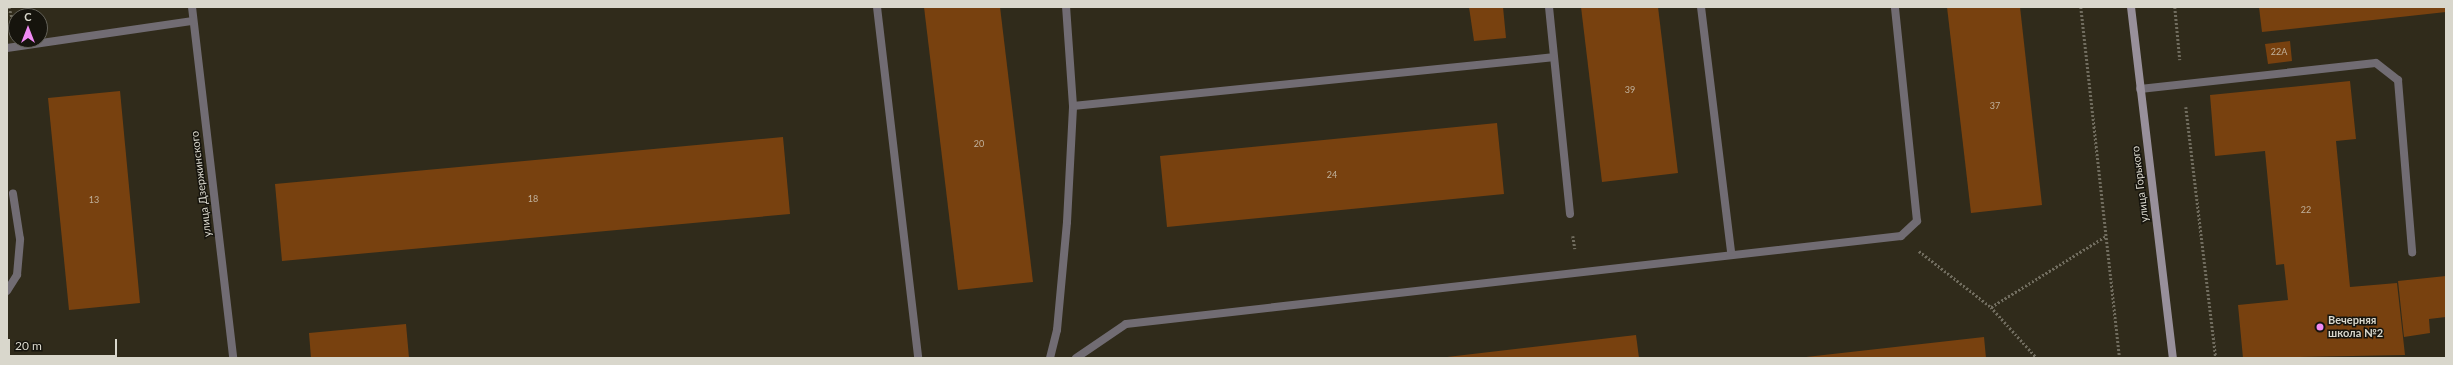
<!DOCTYPE html>
<html>
<head>
<meta charset="utf-8">
<style>
	body { margin:0 }
	#map { position:relative; width:2453px; height:365px; overflow:hidden; background:#302b1b; font-family:Lato,sans-serif }
	div>[style] { position:absolute }
	[style*='--x'] { left:calc(var(--x)*1px); top:calc(var(--y)*1px); width:calc(var(--w)*1px); rotate:calc(var(--a)*1deg) }
	.building>* { inset:0; background:#78410f }
	.path>* { height:2.5px; margin-top:-1.25px; transform-origin:0; background:repeating-linear-gradient(90deg,#716d5f 0 2px,transparent 0 4px) }
	.service>* { height:8px; margin:-4px; padding:0 4px; transform-origin:4px; border-radius:4px; background:#716c73 }
	.minor>* { height:8px; margin:-4px; padding:0 4px; transform-origin:4px; border-radius:4px; background:#716c73 }
	.secondary>* { height:8px; margin:-4px; padding:0 4px; transform-origin:4px; border-radius:4px; background:#98909b }
	.dots>* { width:11px; height:11px; translate:-50% -50%; box-sizing:border-box; border:2px solid #16140d; border-radius:50% }
	span { translate:-50% -50%; white-space:nowrap; text-align:center; line-height:1.15; -webkit-text-stroke:3px #16140d; paint-order:stroke }
	.number-label { font-size:9px; color:#c1b29d }
	.number-label span { -webkit-text-stroke-width:0 }
	.street-label { font-size:11px; color:#d9d7cc }
	.poi-label { font-size:11px; color:#d9d7cc; font-weight:700 }
	.left { translate:0 -50%; text-align:left }
	.frame { position:absolute; inset:0; border:8px solid #d9d7cc; pointer-events:none }
	.north { position:absolute; left:8px; top:8px; width:40px; height:40px; box-sizing:border-box; background:#16140d; border:1px solid #646259; border-radius:50%; rotate:0deg; font-size:11px; font-weight:700; line-height:16px; text-align:center; color:#d9d7cc }
	.north::after { content:''; display:block; margin:auto; width:14px; height:18px; background:#f18af4; clip-path:polygon(50% 0,100% 100%,50% 72%,0 100%) }
	.scale { position:absolute; left:8px; top:339px; width:109px; height:18px; box-sizing:border-box; border:2px solid #d9d7cc; border-top:0; padding-left:5px; font-size:12px; line-height:14px; white-space:nowrap; color:#d9d7cc; -webkit-text-stroke:3px #16140d; paint-order:stroke }
</style>
</head>
<body>
<div id="map">
	<div class="building">
		<div style="clip-path:polygon(924px 7px,1000px 7px,1033px 282px,958px 290px)"></div>
		<div style="clip-path:polygon(1469px 7px,1503px 7px,1506px 38px,1474px 41px)"></div>
		<div style="clip-path:polygon(1581px 7px,1658px 7px,1678px 173px,1602px 182px)"></div>
		<div style="clip-path:polygon(1947px 7px,2020px 7px,2042px 205px,1971px 213px)"></div>
		<div style="clip-path:polygon(2259px 7px,2446px 7px,2446px 12px,2262px 32px)"></div>
		<div style="clip-path:polygon(2290px 41px,2292px 61px,2268px 64px,2265px 44px)"></div>
		<div style="clip-path:polygon(2350px 81px,2356px 139px,2336px 141px,2350px 287px,2397px 283px,2405px 355px,2243px 358px,2238px 305px,2288px 300px,2284px 264px,2276px 265px,2265px 151px,2215px 156px,2210px 95px)"></div>
		<div style="clip-path:polygon(120px 91px,140px 303px,69px 310px,48px 98px)"></div>
		<div style="clip-path:polygon(1497px 123px,1504px 194px,1167px 227px,1160px 156px)"></div>
		<div style="clip-path:polygon(783px 137px,790px 214px,282px 261px,275px 184px)"></div>
		<div style="clip-path:polygon(2446px 276px,2446px 317px,2429px 319px,2430px 333px,2404px 337px,2398px 281px)"></div>
		<div style="clip-path:polygon(406px 324px,409px 358px,311px 358px,309px 333px)"></div>
		<div style="clip-path:polygon(1636px 335px,1639px 358px,1447px 358px,1447px 357px)"></div>
		<div style="clip-path:polygon(1984px 337px,1986px 358px,1806px 358px,1806px 357px)"></div>
	</div>
	<div class="path">
		<div style="--x:9;--y:7;--w:17;--a:73"></div>
		<div style="--x:2081;--y:7;--w:353;--a:83.7"></div>
		<div style="--x:2175;--y:7;--w:53;--a:84.6"></div>
		<div style="--x:2186;--y:107;--w:253;--a:83.2"></div>
		<div style="--x:1573;--y:236;--w:13;--a:81"></div>
		<div style="--x:1919;--y:251;--w:91;--a:37.9"></div>
		<div style="--x:1991;--y:307;--w:135;--a:-31.7"></div>
		<div style="--x:1991;--y:307;--w:69;--a:48"></div>
	</div>
	<div class="service">
		<div style="--x:877;--y:7;--w:353;--a:83.3"></div>
		<div style="--x:1549;--y:7;--w:208;--a:84.2"></div>
		<div style="--x:1701;--y:7;--w:248;--a:83"></div>
		<div style="--x:2140;--y:89;--w:237;--a:-6.3"></div>
		<div style="--x:2376;--y:63;--w:28;--a:38"></div>
		<div style="--x:2398;--y:80;--w:173;--a:85.3"></div>
		<div style="--x:1073;--y:106;--w:482;--a:-5.8"></div>
		<div style="--x:7;--y:291;--w:19;--a:-58"></div>
		<div style="--x:17;--y:275;--w:36;--a:-85"></div>
		<div style="--x:20;--y:239;--w:46;--a:-98.8"></div>
		<div style="--x:1050;--y:358;--w:29;--a:-76"></div>
		<div style="--x:1057;--y:330;--w:108;--a:-84.7"></div>
		<div style="--x:1067;--y:222;--w:116;--a:-87"></div>
		<div style="--x:1073;--y:106;--w:99;--a:-94"></div>
		<div style="--x:1076;--y:358;--w:60;--a:-34.2"></div>
		<div style="--x:1126;--y:324;--w:780;--a:-6.48"></div>
		<div style="--x:1901;--y:236;--w:22;--a:-43"></div>
		<div style="--x:1917;--y:221;--w:215;--a:-95.9"></div>
	</div>
	<div class="minor">
		<div style="--x:192;--y:7;--w:353;--a:83.3"></div>
		<div style="--x:7;--y:48;--w:188;--a:-8.3"></div>
	</div>
	<div class="secondary">
		<div style="--x:2131;--y:7;--w:354;--a:83.2"></div>
	</div>
	<div class="dots">
		<div style="left:2320px;top:327px;background:#f18af4"></div>
	</div>
	<div class="number-label">
		<span style="left:2279px;top:52px">22А</span>
		<span style="left:1630px;top:90px">39</span>
		<span style="left:1995px;top:106px">37</span>
		<span style="left:979px;top:144px">20</span>
		<span style="left:1332px;top:175px">24</span>
		<span style="left:533px;top:199px">18</span>
		<span style="left:94px;top:200px">13</span>
		<span style="left:2306px;top:210px">22</span>
	</div>
	<div class="street-label">
		<span style="left:201px;top:184px;rotate:-97deg">улица Дзержинского</span>
		<span style="left:2140px;top:184px;rotate:-97deg">улица Горького</span>
	</div>
	<div class="poi-label">
		<span class="left" style="left:2328px;top:327px">Вечерняя<br>школа №2</span>
	</div>
	<div class="frame"></div>
	<div class="north">С</div>
	<div class="scale">20 m</div>
</div>
</body>
</html>
